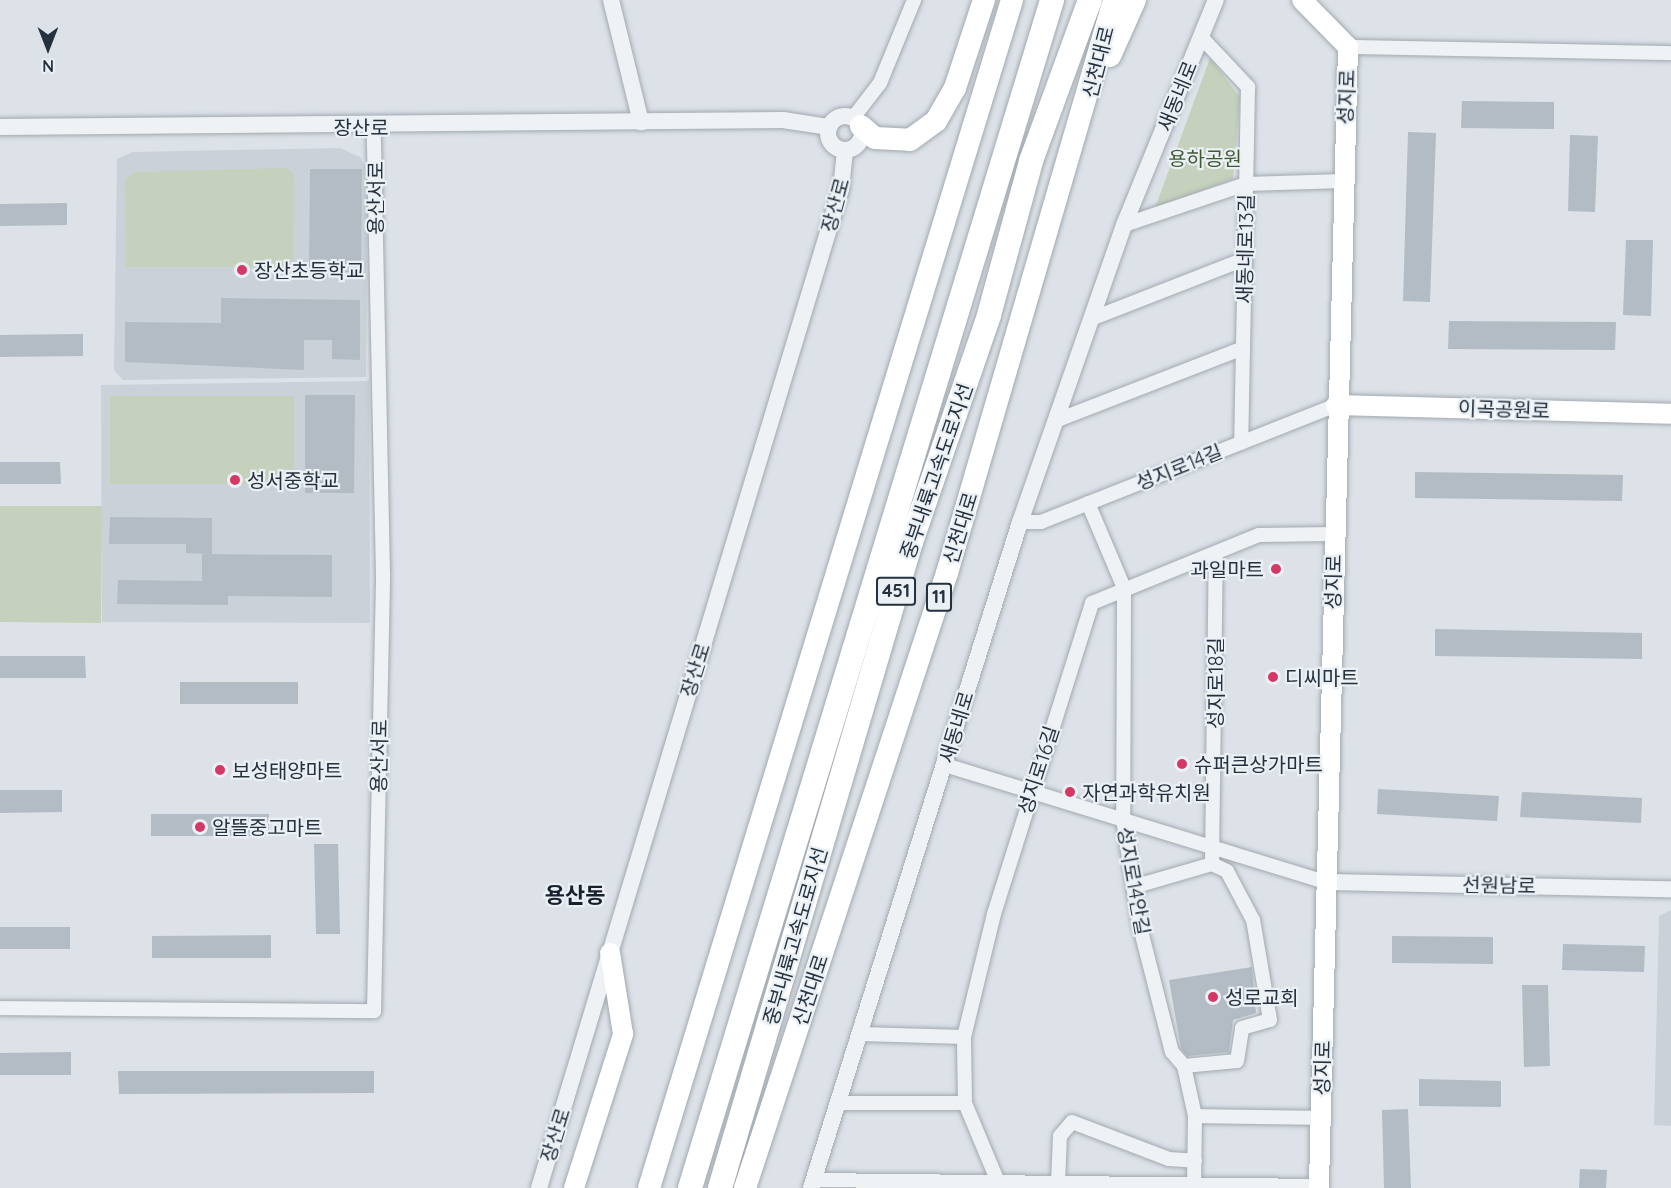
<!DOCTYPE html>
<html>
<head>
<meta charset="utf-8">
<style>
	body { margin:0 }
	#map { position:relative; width:1671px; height:1188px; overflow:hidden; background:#dce2e7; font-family:Quicksand,"Noto Sans KR",sans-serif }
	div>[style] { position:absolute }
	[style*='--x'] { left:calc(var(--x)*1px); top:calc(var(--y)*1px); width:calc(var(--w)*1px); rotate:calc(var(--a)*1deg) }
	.built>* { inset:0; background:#cad1d9 }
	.green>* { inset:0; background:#c5d1bc }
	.building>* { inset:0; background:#b3bcc4 }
	.roads { filter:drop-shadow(0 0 2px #a1a9b1) drop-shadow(0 0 2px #a1a9b1) }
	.minor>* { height:14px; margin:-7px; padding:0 7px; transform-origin:7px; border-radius:7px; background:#eff2f5 }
	.tertiary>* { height:16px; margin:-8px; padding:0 8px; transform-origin:8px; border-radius:8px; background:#eff2f5 }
	.tertiary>.ring { margin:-8px; padding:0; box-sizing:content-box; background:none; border:16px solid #eff2f5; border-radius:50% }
	.secondary>* { height:20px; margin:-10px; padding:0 10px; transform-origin:10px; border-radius:10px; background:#fff }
	.trunk>* { height:22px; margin:-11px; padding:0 11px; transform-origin:11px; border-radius:11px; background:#fff }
	.motorway>* { height:24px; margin:-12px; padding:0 12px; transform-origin:12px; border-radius:12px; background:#fff }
	.dots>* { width:16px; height:16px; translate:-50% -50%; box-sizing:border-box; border:3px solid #ebf0f5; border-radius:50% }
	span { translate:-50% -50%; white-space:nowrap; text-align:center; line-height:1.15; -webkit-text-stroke:4.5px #ebf0f5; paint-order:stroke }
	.shield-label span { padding:2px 4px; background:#ebf0f5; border:2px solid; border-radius:4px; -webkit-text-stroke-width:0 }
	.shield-label { font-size:18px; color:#25313e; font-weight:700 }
	.street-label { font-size:20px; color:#25313e }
	.park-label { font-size:20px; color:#3f5a32 }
	.poi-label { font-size:20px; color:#25313e }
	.left { translate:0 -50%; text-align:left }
	.right { translate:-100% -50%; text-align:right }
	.quarter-label { font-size:22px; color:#18222e; font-weight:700 }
	.north { position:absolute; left:18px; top:18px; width:60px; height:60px; -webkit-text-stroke:4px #ebf0f5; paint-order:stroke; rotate:180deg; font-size:16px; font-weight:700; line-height:24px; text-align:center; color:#25313e }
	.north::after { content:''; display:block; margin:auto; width:21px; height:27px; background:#25313e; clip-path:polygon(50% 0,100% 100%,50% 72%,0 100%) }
</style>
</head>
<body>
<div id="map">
	<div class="built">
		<div style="clip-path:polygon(340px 148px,360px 157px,367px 170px,366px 377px,123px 380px,114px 370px,117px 159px,133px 152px)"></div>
		<div style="clip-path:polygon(369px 381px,370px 623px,102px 622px,101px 385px)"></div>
		<div style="clip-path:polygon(1671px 910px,1671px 1126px,1654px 1125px,1659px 916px)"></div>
	</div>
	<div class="green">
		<div style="clip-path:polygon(1210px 58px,1240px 97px,1233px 179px,1155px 208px)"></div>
		<div style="clip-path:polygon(286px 168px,294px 174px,293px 260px,284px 267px,126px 267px,125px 179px,136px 172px)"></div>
		<div style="clip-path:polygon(110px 396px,294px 396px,294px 484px,110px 484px)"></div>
		<div style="clip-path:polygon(0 506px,102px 506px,101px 623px,0 622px)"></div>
	</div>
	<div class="building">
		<div style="clip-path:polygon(1462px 101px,1554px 102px,1554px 129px,1461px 128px)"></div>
		<div style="clip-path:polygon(1408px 132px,1436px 133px,1430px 302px,1403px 301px)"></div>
		<div style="clip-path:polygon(1570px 135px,1598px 136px,1595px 212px,1568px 211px)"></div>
		<div style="clip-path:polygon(310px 169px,362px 169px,361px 272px,309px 272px)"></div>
		<div style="clip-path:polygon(67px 203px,67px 225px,0 226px,0 204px)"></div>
		<div style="clip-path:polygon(1626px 240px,1653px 240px,1651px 316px,1623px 315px)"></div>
		<div style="clip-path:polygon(221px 298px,360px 300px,360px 360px,332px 359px,332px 340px,304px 340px,304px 370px,125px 362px,125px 322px,221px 323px)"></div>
		<div style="clip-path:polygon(1449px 321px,1616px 322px,1615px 350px,1448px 349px)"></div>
		<div style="clip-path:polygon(83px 334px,83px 356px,0 357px,0 335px)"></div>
		<div style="clip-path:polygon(305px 395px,355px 395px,354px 493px,305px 493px)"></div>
		<div style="clip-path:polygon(0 462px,60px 462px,61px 484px,0 484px)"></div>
		<div style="clip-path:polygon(1415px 472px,1623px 475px,1622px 501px,1415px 498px)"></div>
		<div style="clip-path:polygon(110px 517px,212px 518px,212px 554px,186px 553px,186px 544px,109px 544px)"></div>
		<div style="clip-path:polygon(202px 554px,332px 555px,332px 597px,228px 596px,228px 605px,117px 604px,118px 580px,202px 581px)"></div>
		<div style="clip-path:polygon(1435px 629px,1642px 633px,1642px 659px,1435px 656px)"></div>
		<div style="clip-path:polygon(0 656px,85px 656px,86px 678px,0 678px)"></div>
		<div style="clip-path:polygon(180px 682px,298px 682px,298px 704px,180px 704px)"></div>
		<div style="clip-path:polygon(1378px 789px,1499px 796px,1497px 821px,1377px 814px)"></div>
		<div style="clip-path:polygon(0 790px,62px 790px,62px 812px,0 813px)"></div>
		<div style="clip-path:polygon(1522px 792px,1642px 798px,1641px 823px,1520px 817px)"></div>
		<div style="clip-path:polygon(151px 814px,269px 814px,269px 836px,151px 836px)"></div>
		<div style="clip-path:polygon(314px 844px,338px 844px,340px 934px,316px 934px)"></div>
		<div style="clip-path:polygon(0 927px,70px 927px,70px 949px,0 949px)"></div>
		<div style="clip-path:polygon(271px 935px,271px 958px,152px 958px,152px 936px)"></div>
		<div style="clip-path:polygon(1392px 936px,1493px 937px,1493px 964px,1392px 963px)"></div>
		<div style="clip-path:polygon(1563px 944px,1645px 946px,1644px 972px,1562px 970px)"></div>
		<div style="clip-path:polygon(1252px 967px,1256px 1013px,1233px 1020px,1229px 1052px,1187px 1056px,1181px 1049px,1169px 980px)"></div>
		<div style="clip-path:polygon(1522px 985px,1548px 985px,1550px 1066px,1524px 1067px)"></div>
		<div style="clip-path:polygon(71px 1052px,71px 1075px,0 1075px,0 1053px)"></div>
		<div style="clip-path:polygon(118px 1071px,374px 1071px,374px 1093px,119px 1094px)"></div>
		<div style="clip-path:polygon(1419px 1079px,1501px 1081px,1501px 1107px,1419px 1106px)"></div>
		<div style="clip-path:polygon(1408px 1109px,1411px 1188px,1384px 1188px,1382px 1110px)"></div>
		<div style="clip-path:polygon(1580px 1169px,1607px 1170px,1606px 1188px,1579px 1188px)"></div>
	</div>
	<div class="roads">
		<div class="minor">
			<div style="--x:1201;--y:37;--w:69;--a:46.8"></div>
			<div style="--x:1248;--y:87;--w:356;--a:91.1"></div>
			<div style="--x:1348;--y:47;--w:323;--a:1.1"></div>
			<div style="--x:853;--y:118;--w:44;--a:-52.4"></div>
			<div style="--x:880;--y:83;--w:90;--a:-67.7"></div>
			<div style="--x:1124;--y:225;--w:129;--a:-18.6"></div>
			<div style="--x:1246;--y:184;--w:98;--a:-1.8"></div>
			<div style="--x:1091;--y:319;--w:165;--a:-21.3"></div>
			<div style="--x:1055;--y:421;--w:202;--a:-21.2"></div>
			<div style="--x:1088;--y:503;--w:92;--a:67"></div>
			<div style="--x:1124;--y:588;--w:231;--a:90.2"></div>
			<div style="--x:1123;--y:819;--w:105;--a:81.3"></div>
			<div style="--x:1139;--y:923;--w:133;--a:75.7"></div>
			<div style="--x:1172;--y:1052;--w:18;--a:49"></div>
			<div style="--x:1184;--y:1066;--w:51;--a:77.6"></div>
			<div style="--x:1195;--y:1116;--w:69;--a:90.8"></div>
			<div style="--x:1020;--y:522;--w:21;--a:0"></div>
			<div style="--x:1041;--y:522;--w:317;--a:-21.6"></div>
			<div style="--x:945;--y:765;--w:399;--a:17.1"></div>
			<div style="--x:1133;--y:887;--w:82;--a:-16.2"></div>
			<div style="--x:0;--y:1008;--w:374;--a:0.5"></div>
			<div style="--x:374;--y:1011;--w:437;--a:-88.8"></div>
			<div style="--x:383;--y:574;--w:447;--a:-91.2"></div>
			<div style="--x:860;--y:1034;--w:104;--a:1.7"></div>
			<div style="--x:1184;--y:1066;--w:53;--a:-5.4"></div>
			<div style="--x:1237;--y:1061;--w:33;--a:-81"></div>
			<div style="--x:1242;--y:1028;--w:29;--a:-16"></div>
			<div style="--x:1270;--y:1020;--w:101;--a:-99.6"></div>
			<div style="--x:1253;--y:920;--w:55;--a:-118"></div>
			<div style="--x:1227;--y:871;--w:17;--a:-155"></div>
			<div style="--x:1212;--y:864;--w:310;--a:-89.3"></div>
			<div style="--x:838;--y:1103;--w:127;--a:0"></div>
			<div style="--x:1195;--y:1116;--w:125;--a:0.9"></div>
			<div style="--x:813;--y:1180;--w:506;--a:0.68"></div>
			<div style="--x:998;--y:1182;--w:86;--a:-112.7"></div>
			<div style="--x:965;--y:1103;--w:66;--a:-90.9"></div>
			<div style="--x:964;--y:1037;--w:127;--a:-76.3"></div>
			<div style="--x:994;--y:914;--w:326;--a:-72.5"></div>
			<div style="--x:1092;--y:603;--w:180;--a:-22.2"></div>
			<div style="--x:1259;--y:535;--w:75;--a:-0.8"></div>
			<div style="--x:1058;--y:1183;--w:47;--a:-87.6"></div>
			<div style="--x:1060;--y:1136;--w:18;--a:-49"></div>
			<div style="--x:1072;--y:1122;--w:104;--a:20.9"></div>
			<div style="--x:1169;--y:1159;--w:26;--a:4"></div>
		</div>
		<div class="tertiary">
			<div style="--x:611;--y:0;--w:126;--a:76.2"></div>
			<div class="ring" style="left:828px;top:116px;width:18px;height:18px"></div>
			<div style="--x:0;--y:127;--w:783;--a:-0.51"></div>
			<div style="--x:783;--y:120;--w:47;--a:8.7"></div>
			<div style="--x:1326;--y:882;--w:345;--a:1.2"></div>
			<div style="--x:539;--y:1188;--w:1044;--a:-73.18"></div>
			<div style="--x:841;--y:189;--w:38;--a:-84"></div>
			<div style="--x:811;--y:1188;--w:698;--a:-72.58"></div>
			<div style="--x:1020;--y:522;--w:315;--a:-70.7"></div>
			<div style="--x:1124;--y:225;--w:243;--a:-67.8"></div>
		</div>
		<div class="secondary">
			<div style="--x:1302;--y:0;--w:66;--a:45.6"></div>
			<div style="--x:1348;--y:47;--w:1141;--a:91.46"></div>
			<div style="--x:1336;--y:405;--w:335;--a:1.5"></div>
			<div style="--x:574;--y:1188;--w:162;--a:-72.3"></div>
			<div style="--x:623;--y:1034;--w:82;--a:-99.1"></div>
		</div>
		<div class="trunk">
			<div style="--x:1110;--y:56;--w:61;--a:-65.9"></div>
			<div style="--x:861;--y:126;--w:18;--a:41"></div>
			<div style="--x:875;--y:138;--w:35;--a:3"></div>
			<div style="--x:910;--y:140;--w:32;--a:-36"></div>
			<div style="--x:936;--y:121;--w:38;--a:-60"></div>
			<div style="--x:955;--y:88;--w:93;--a:-71.8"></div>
			<div style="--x:649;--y:1188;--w:1242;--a:-73.01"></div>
			<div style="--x:745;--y:1188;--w:647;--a:-71.82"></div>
			<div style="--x:947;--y:573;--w:597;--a:-73.75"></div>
		</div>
		<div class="motorway">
			<div style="--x:690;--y:1188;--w:1242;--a:-73.05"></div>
			<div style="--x:720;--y:1188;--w:674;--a:-73.53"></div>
			<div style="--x:911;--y:542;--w:240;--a:-71"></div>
			<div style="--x:989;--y:315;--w:160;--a:-74.7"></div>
			<div style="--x:1031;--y:161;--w:171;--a:-69.9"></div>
		</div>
	</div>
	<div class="dots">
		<div style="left:242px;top:270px;background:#d43965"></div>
		<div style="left:235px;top:480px;background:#d43965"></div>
		<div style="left:1276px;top:569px;background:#d43965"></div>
		<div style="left:1273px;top:677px;background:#d43965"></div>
		<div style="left:1182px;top:764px;background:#d43965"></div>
		<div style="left:220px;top:770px;background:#d43965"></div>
		<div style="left:1070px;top:792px;background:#d43965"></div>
		<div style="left:200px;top:827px;background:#d43965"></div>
		<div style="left:1213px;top:997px;background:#d43965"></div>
	</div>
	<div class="shield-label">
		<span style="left:896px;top:591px">451</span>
		<span style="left:939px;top:597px">11</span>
	</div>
	<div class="street-label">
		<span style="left:1098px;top:62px;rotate:-76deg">신천대로</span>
		<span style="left:1177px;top:96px;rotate:-68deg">새동네로</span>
		<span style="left:1346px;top:97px;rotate:-88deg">성지로</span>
		<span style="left:361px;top:127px">장산로</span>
		<span style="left:375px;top:198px;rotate:-90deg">용산서로</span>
		<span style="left:835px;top:205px;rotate:-75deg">장산로</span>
		<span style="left:1245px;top:249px;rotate:-89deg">새동네로13길</span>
		<span style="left:1504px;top:409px;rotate:2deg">이곡공원로</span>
		<span style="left:1179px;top:467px;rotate:-22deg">성지로14길</span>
		<span style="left:936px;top:471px;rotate:-71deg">중부내륙고속도로지선</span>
		<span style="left:960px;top:528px;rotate:-73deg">신천대로</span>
		<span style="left:1333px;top:582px;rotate:-89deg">성지로</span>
		<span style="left:695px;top:670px;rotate:-73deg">장산로</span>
		<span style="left:1215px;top:683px;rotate:-90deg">성지로18길</span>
		<span style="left:956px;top:727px;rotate:-73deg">새동네로</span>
		<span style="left:379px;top:756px;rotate:-89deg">용산서로</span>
		<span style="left:1038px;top:770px;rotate:-72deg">성지로16길</span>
		<span style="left:1134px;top:881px;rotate:80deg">성지로14안길</span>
		<span style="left:1499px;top:885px;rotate:1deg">선원남로</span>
		<span style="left:795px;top:936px;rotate:-74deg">중부내륙고속도로지선</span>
		<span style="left:810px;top:990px;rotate:-72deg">신천대로</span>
		<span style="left:1322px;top:1068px;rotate:-89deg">성지로</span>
		<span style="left:555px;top:1135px;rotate:-73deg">장산로</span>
	</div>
	<div class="park-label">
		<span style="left:1205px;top:158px">용하공원</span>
	</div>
	<div class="poi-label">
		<span class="left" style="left:254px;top:270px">장산초등학교</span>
		<span class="left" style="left:247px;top:480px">성서중학교</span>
		<span class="right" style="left:1264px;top:569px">과일마트</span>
		<span class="left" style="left:1285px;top:677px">디씨마트</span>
		<span class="left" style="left:1194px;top:764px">슈퍼큰상가마트</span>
		<span class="left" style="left:232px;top:770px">보성태양마트</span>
		<span class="left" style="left:1082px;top:792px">자연과학유치원</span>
		<span class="left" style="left:212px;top:827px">알뜰중고마트</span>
		<span class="left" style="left:1225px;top:997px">성로교회</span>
	</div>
	<div class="quarter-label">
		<span style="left:575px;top:896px">용산동</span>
	</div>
	<div class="north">N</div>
</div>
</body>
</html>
